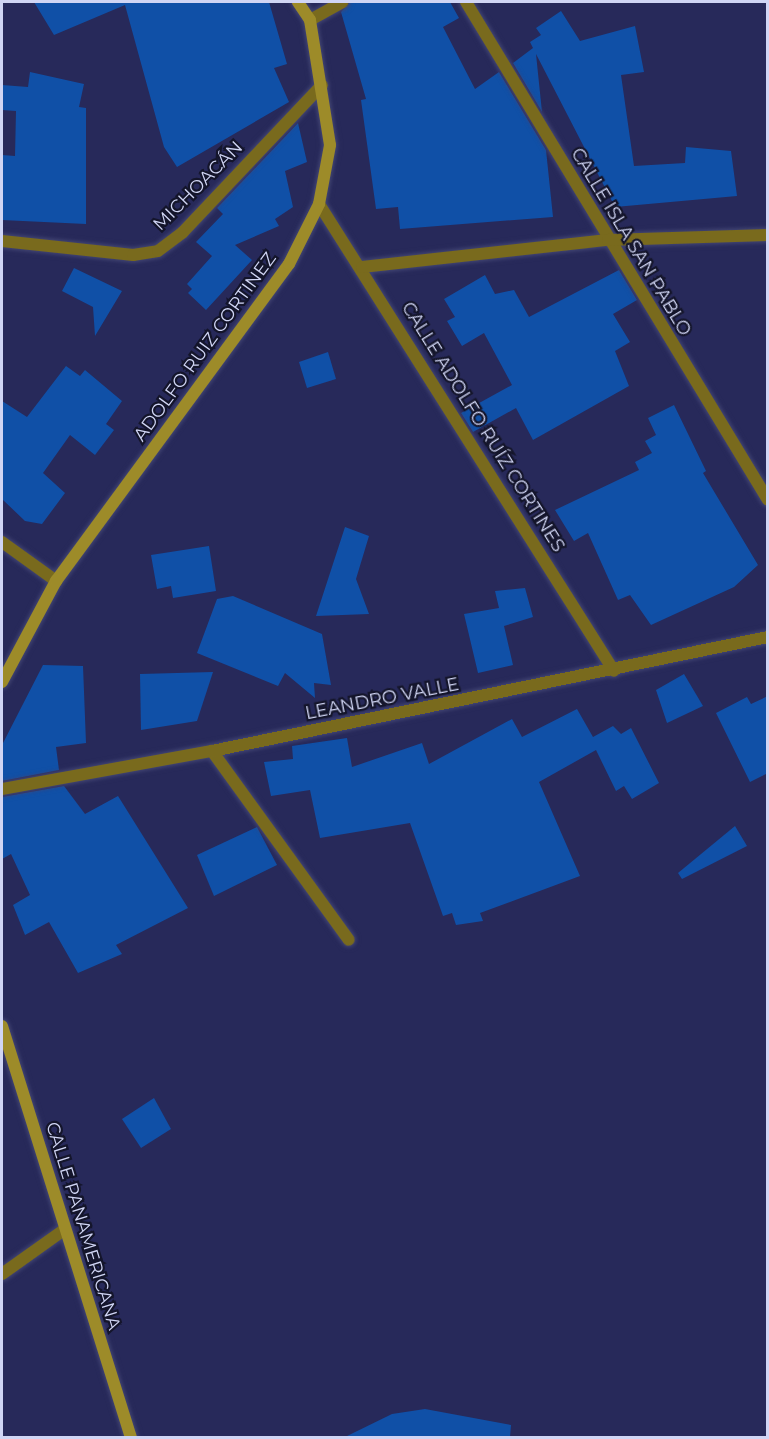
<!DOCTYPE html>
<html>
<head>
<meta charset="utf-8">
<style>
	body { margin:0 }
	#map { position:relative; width:769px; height:1439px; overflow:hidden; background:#27295a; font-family:Montserrat,sans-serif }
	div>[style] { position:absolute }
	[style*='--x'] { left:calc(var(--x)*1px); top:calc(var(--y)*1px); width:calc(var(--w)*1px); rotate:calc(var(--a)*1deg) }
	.building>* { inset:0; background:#1050a7 }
	.roads { filter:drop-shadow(0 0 2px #424573) drop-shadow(0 0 2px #424573) }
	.service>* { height:12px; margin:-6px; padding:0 6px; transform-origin:6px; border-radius:6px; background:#796a1d }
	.minor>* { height:12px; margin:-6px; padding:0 6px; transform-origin:6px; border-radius:6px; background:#796a1d }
	.secondary>* { height:12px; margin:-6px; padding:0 6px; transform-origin:6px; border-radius:6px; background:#9d8b29 }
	span { translate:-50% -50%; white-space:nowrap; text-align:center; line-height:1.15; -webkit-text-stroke:4.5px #14152b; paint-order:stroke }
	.street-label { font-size:18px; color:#d0d5f4 }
	.frame { position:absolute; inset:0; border:3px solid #d0d5f4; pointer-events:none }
</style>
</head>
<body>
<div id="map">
	<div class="building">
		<div style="clip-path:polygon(34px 2px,269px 2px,287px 64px,274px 68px,289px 102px,177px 167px,164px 147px,125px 5px,54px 35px)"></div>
		<div style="clip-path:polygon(350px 2px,450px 2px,459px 18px,443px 27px,475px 89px,499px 72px,546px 150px,553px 217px,400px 229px,398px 207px,376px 209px,361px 100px,366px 99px,341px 12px)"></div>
		<div style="clip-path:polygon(561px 11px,580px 41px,635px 26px,644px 72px,621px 75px,634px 166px,685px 163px,686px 147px,731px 151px,737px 196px,615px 207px,536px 54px,542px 112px,513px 63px,533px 48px,530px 42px,541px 35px,536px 28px)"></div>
		<div style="clip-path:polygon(30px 72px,84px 84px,79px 107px,86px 108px,86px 224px,2px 220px,2px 155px,15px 156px,16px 111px,2px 110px,2px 85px,28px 87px)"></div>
		<div style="clip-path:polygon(298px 123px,307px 162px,285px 171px,293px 207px,275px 219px,279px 226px,235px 245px,252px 260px,206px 310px,188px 293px,192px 289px,187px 284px,212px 256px,196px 242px,223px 214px,217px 208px)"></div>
		<div style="clip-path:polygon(74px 268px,122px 291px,95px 336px,93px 307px,62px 291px)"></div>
		<div style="clip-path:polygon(619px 270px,637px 300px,613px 314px,630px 342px,615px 351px,629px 386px,533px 440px,516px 408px,473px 432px,461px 413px,512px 385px,484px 333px,462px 346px,447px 321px,455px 317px,444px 299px,485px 275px,495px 294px,514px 290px,529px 317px)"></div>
		<div style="clip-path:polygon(328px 352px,336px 379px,307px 388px,299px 362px)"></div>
		<div style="clip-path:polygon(66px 366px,80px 376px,85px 370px,122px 401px,106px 424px,114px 430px,95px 455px,70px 435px,43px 473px,65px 493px,42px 524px,25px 521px,2px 499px,2px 401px,27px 417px)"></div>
		<div style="clip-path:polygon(674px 405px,706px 471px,703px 473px,758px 565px,734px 587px,651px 625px,630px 595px,618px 600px,588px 533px,574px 541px,555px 510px,639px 470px,635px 462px,652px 453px,645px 441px,656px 435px,648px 418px)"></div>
		<div style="clip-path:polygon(345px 527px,369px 536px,356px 579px,369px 614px,316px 616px)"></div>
		<div style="clip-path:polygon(209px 546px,216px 591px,173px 598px,171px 586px,157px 589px,151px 555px)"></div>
		<div style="clip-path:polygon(525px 588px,533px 617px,504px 626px,513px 665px,478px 673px,464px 614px,499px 608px,495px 591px)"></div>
		<div style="clip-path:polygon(233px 596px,322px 634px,331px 685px,314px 683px,315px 698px,285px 673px,278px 686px,197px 653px,217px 599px)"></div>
		<div style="clip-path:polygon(43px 665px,83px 666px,86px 743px,56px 747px,59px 770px,2px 781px,2px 745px)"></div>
		<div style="clip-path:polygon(213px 672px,197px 721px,141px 730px,140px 674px)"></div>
		<div style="clip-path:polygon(684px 674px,703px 706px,667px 723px,656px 690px)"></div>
		<div style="clip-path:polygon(768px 696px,768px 773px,750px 782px,716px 713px,747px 697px,751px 704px)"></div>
		<div style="clip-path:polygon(577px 709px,593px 737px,613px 726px,621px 734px,631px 728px,659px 783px,632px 799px,624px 786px,616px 791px,596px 750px,539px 782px,580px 876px,480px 913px,483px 921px,456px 925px,452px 913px,443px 916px,410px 823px,320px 838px,310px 790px,271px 796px,264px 762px,293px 759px,292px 746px,347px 738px,352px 767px,422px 743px,429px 764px,512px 719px,522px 737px)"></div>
		<div style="clip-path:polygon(64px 786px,85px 814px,118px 796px,188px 908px,116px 945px,122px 954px,78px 973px,49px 922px,25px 935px,13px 905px,30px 895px,11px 854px,2px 859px,2px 797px)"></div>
		<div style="clip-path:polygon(735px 826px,747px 846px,682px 879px,678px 873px)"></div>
		<div style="clip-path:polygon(257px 827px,277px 865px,214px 896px,197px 855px)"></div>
		<div style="clip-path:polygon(154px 1098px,171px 1129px,141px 1148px,122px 1119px)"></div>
		<div style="clip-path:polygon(425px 1409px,511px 1425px,510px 1437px,345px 1437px,392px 1414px)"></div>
	</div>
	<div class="roads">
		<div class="service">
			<div style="--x:2;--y:1274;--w:77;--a:-35.5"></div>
		</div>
		<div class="minor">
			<div style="--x:466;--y:2;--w:582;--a:58.77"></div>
			<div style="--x:310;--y:20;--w:37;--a:-29"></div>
			<div style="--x:319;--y:204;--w:552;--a:57.72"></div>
			<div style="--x:2;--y:241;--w:132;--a:6.1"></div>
			<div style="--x:133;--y:255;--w:25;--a:-9"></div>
			<div style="--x:158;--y:251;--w:31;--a:-37"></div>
			<div style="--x:183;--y:232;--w:202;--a:-46.6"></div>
			<div style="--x:362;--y:267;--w:247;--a:-6.3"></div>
			<div style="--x:608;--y:240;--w:160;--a:-1.8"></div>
			<div style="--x:2;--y:542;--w:67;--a:35.8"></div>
			<div style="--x:212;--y:751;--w:233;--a:54.1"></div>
			<div style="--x:2;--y:789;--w:213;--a:-10.3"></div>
			<div style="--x:212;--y:751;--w:568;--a:-11.59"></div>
		</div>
		<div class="secondary">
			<div style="--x:2;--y:682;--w:115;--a:-61.9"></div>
			<div style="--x:56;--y:581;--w:393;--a:-53.7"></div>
			<div style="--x:289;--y:264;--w:67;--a:-63.4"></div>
			<div style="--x:319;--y:204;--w:60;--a:-79.4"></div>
			<div style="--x:330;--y:145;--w:127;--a:-99.1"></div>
			<div style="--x:310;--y:20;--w:22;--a:-124"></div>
			<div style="--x:2;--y:1026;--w:432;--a:72.6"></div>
		</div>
	</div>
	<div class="street-label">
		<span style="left:198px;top:186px;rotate:-45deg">MICHOACÁN</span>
		<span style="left:631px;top:242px;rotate:59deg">CALLE ISLA SAN PABLO</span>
		<span style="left:205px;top:347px;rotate:-54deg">ADOLFO RUIZ CORTINEZ</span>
		<span style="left:483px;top:427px;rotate:58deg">CALLE ADOLFO RUÍZ CORTINES</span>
		<span style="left:382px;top:699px;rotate:-11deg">LEANDRO VALLE</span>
		<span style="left:83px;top:1226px;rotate:73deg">CALLE PANAMERICANA</span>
	</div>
	<div class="frame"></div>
</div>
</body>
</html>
